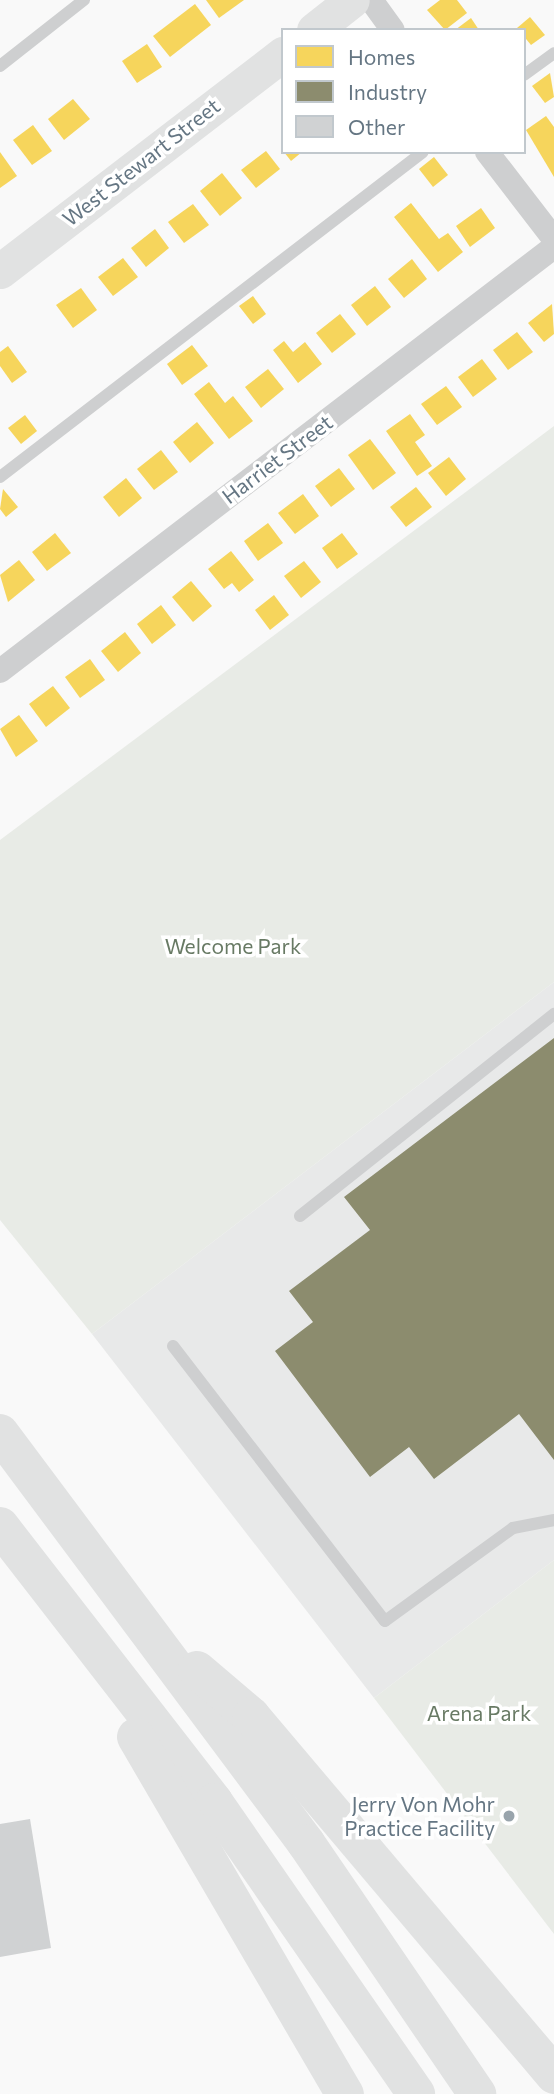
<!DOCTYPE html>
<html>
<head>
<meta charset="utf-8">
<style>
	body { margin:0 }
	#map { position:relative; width:554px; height:2094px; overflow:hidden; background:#f9f9f9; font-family:Commissioner,sans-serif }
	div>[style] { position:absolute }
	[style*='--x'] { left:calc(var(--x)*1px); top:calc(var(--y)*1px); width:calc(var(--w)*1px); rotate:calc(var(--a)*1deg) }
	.built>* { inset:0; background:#e8e9e9 }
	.green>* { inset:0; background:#e8ebe6 }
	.homes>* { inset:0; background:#f6d55c }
	.industry>* { inset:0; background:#8c8c6e }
	.building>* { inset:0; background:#d0d2d3 }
	.service>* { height:12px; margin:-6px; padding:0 6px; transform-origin:6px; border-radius:6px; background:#cecfd0 }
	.minor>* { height:24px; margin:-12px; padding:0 12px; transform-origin:12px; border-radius:12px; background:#cecfd0 }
	.secondary>* { height:35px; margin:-17.5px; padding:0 17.5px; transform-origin:17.5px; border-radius:17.5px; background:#e1e2e2 }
	.motorway>* { height:38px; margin:-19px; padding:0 19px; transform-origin:19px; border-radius:19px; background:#e1e2e2 }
	.dots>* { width:19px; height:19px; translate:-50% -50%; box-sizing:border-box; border:4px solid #fff; border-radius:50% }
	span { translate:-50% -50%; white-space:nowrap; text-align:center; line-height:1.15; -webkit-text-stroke:7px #fff; paint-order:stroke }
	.street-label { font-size:21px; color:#657683 }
	.park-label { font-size:21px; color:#687a64 }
	.poi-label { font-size:21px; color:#657683 }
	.right { translate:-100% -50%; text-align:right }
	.legend { position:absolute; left:281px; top:28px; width:245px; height:126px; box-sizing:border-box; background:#fff; border:2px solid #c1c8cd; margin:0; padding:9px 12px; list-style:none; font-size:21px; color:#657683 }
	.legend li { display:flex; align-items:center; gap:14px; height:35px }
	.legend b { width:35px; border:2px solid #c1c8cd }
</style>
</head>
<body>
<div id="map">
	<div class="built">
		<div style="clip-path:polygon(554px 982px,554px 1560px,374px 1698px,92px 1334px)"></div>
	</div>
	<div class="green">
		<div style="clip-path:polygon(554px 426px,554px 982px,92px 1334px,0 1220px,0 840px)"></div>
		<div style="clip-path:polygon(554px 1560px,554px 1934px,374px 1698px)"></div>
	</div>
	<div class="homes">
		<div style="clip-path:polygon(206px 0,244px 0,219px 18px)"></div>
		<div style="clip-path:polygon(440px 0,457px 0,467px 13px,445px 30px,427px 10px)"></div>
		<div style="clip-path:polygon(195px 4px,211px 25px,170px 57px,153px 36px)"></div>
		<div style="clip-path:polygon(530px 17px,545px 35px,531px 45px,517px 28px)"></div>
		<div style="clip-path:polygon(471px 18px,479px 30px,455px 30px)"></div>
		<div style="clip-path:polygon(147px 44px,162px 67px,137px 83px,122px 61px)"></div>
		<div style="clip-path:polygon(550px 73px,554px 97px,545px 103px,532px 86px)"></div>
		<div style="clip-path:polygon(73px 99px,90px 119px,64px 140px,48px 119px)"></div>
		<div style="clip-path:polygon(546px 116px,554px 127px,554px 177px,526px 130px)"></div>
		<div style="clip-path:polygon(33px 125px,52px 151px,32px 165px,13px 140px)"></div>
		<div style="clip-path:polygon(266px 151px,280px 169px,256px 188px,241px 170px)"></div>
		<div style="clip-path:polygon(0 152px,17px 176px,0 188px)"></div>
		<div style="clip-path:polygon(284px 152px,302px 152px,291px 161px)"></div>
		<div style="clip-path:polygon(434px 157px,448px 175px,433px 187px,419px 169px)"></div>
		<div style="clip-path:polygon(222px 173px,242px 198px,220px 216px,200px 191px)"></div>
		<div style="clip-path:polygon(411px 203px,439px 239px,448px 233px,463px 252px,438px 272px,394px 217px)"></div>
		<div style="clip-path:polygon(193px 204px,209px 225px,184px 243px,168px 222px)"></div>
		<div style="clip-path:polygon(481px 208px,495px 228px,470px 247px,456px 226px)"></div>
		<div style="clip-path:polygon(155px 229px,169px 248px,146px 267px,131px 248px)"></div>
		<div style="clip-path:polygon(123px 258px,138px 277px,113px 296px,98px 277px)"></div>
		<div style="clip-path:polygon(412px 259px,427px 279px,404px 298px,388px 279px)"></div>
		<div style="clip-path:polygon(375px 286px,391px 307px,367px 326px,351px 305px)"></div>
		<div style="clip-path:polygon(81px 288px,97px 310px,73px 328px,56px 305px)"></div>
		<div style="clip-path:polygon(253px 296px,266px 314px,253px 324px,239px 306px)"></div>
		<div style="clip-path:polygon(552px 304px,554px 334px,544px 342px,528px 323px)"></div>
		<div style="clip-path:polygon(340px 314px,356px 334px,332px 353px,316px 333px)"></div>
		<div style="clip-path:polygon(517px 332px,533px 352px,508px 370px,493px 350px)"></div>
		<div style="clip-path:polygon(284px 341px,293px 352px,305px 342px,322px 364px,298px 383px,273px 350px)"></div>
		<div style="clip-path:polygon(192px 345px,208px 366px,182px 385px,167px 364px)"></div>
		<div style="clip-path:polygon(8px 346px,27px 372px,12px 383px,0 366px,0 352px)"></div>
		<div style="clip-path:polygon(482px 359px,497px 379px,473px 397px,458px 377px)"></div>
		<div style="clip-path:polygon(268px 369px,284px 389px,261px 408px,245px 387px)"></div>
		<div style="clip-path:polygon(209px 382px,225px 403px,233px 396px,253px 421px,229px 439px,194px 394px)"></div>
		<div style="clip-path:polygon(446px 386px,462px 407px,437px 425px,421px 404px)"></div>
		<div style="clip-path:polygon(410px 414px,425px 435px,415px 442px,432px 466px,417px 476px,386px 431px)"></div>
		<div style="clip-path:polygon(25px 415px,37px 431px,21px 444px,8px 428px)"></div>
		<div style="clip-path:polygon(197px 422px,214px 443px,190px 463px,173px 442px)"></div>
		<div style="clip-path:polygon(370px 439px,396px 473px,373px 490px,348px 455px)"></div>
		<div style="clip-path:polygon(161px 450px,178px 472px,154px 490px,137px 469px)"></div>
		<div style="clip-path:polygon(449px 457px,466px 479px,446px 496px,428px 473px)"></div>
		<div style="clip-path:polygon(339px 468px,355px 489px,331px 507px,315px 486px)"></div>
		<div style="clip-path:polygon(126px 478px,142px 498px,119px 517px,103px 497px)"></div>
		<div style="clip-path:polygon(416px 487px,432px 507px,406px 527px,390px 507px)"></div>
		<div style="clip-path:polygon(3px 489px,18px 507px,6px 517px,0 509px)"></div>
		<div style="clip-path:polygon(303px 494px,319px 516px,295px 534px,278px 513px)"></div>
		<div style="clip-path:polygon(268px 523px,283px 543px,258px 561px,244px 541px)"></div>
		<div style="clip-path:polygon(55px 533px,71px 553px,47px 571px,32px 552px)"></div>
		<div style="clip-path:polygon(342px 533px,358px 554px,337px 569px,322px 548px)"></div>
		<div style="clip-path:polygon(231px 551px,254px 580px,239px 592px,232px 583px,224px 589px,208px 569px)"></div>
		<div style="clip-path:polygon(19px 560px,35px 580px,8px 602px,0 575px)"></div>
		<div style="clip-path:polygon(304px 561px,321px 582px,301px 598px,284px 576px)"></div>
		<div style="clip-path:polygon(191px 581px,212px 606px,193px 622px,172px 597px)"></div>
		<div style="clip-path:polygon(274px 595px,289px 615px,270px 630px,255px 610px)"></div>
		<div style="clip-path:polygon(161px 605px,176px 625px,152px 644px,137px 624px)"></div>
		<div style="clip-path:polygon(125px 632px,141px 653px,118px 672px,101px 651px)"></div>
		<div style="clip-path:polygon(90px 659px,105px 680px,80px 698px,65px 677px)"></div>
		<div style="clip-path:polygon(53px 686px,70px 708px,46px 727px,29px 704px)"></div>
		<div style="clip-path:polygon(19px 715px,38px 741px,16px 757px,0 729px)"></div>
	</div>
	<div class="industry">
		<div style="clip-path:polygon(554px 1038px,554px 1460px,519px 1414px,434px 1479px,409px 1447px,370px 1477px,275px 1351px,313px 1322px,289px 1291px,370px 1230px,344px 1197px)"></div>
	</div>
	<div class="building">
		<div style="clip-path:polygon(30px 1819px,51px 1948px,0 1957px,0 1824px)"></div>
	</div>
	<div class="service">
		<div style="--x:0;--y:66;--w:107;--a:-38.2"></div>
		<div style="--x:524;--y:75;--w:37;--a:-36"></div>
		<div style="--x:0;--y:477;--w:533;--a:-37.54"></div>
		<div style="--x:300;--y:1216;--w:325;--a:-38.5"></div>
		<div style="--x:173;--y:1346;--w:347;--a:52.4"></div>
		<div style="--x:385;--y:1621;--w:158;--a:-36"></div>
		<div style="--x:513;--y:1528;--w:42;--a:-11"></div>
	</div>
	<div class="minor">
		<div style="--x:371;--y:0;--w:37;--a:54"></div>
		<div style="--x:487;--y:152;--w:110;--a:52.4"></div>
		<div style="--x:0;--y:671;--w:698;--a:-37.43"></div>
	</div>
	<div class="secondary">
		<div style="--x:314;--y:30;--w:48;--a:-38.3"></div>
		<div style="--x:0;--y:271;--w:357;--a:-37.5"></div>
	</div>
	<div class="motorway">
		<div style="--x:0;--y:1433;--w:512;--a:53.26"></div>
		<div style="--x:306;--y:1843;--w:304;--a:55.7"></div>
		<div style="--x:0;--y:1526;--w:349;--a:52.2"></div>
		<div style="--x:214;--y:1802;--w:355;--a:55.3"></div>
		<div style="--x:197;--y:1670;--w:71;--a:40.4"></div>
		<div style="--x:251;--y:1716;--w:470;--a:49.8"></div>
		<div style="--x:136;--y:1737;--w:414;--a:59.7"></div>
	</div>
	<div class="dots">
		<div style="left:509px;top:1816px;background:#99a4ac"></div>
	</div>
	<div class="street-label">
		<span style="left:141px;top:162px;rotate:-38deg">West Stewart Street</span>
		<span style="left:277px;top:459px;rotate:-37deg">Harriet Street</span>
	</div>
	<div class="park-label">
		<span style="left:233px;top:946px">Welcome Park</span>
		<span style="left:479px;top:1713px">Arena Park</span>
	</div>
	<div class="poi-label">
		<span class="right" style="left:495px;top:1816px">Jerry Von Mohr<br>Practice Facility</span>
	</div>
	<ul class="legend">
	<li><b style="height:19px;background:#f6d55c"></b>Homes</li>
	<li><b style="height:19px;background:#8c8c6e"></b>Industry</li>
	<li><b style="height:19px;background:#d0d2d3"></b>Other</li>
	</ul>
</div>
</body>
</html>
